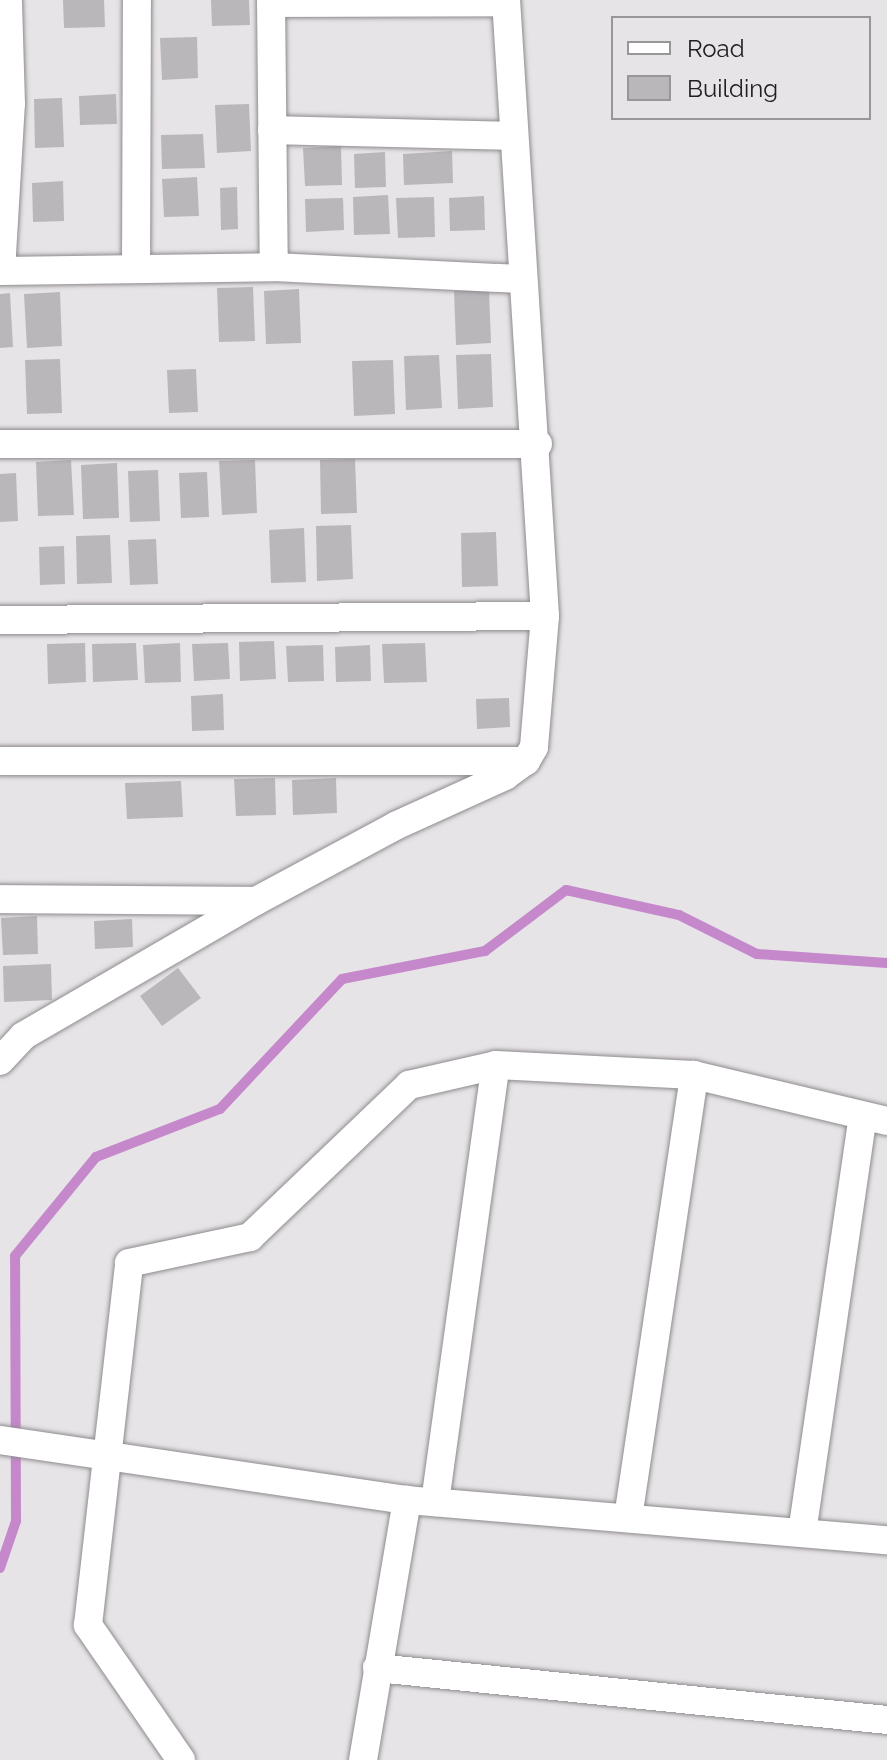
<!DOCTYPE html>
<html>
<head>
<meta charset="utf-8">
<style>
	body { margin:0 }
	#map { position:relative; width:887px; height:1760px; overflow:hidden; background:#e7e4e7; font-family:Raleway,sans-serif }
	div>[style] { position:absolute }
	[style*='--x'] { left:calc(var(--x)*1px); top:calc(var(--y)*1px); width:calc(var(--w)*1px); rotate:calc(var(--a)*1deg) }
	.stream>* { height:10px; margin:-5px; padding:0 5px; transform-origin:5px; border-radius:5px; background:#c588cb }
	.building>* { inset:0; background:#bab7bb }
	.roads { filter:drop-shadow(0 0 2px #8e8b8f) drop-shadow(0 0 2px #8e8b8f) }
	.street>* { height:28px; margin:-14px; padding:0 14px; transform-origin:14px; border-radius:14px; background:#fff }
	span { translate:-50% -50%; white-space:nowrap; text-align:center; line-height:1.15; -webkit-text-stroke:6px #e7e4e7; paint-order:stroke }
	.legend { position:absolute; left:611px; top:16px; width:260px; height:104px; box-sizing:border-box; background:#e7e4e7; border:2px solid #989698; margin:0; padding:10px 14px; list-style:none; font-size:24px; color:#212021 }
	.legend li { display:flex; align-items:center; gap:16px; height:40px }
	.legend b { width:40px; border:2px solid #989698 }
</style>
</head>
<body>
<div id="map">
	<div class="stream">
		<div style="--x:0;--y:1568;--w:50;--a:-71.2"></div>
		<div style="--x:16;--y:1521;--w:265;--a:-90.2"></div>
		<div style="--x:15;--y:1256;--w:128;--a:-50.7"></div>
		<div style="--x:96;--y:1157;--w:133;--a:-21.2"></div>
		<div style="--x:220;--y:1109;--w:178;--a:-46.8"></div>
		<div style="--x:342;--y:979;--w:146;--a:-11.1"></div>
		<div style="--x:485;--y:951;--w:101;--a:-37"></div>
		<div style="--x:566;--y:890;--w:116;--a:12.5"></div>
		<div style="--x:679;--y:915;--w:87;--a:26.6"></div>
		<div style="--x:757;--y:954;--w:130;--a:4"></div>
	</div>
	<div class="building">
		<div style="clip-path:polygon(63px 0,104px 0,105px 27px,64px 28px)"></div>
		<div style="clip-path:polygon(211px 0,249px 0,250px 25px,212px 26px)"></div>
		<div style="clip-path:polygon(197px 37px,198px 78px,162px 80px,160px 38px)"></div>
		<div style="clip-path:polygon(116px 94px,117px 124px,80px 125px,79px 96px)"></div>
		<div style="clip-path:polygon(62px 98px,64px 147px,35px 148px,34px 99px)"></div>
		<div style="clip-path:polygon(249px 104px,251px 151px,217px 153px,215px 105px)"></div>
		<div style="clip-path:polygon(203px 134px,205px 168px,162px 169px,161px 135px)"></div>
		<div style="clip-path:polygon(341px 146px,342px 185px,305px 186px,303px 148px)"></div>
		<div style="clip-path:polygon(452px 151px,453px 183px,404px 185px,403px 154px)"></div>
		<div style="clip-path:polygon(385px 152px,386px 187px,355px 188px,354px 154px)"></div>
		<div style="clip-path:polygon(197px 177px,199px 216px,164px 217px,162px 179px)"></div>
		<div style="clip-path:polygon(63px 181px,64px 221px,33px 222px,32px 183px)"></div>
		<div style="clip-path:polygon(237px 187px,238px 229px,221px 230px,220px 188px)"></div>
		<div style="clip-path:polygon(388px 195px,390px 234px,354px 235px,353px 197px)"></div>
		<div style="clip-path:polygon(484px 196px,485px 230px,450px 231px,449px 198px)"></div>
		<div style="clip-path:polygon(434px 197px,435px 237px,398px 238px,396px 198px)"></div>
		<div style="clip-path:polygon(343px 198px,344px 230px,306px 232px,305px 199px)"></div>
		<div style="clip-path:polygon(253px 287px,255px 341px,219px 342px,217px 288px)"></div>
		<div style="clip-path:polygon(299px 289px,301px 343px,266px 344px,264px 291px)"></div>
		<div style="clip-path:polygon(489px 290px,491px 343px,456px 345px,454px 291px)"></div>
		<div style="clip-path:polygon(60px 292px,62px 346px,27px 348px,24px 294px)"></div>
		<div style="clip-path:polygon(10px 293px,13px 347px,0 348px,0 294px)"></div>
		<div style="clip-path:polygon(491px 354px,493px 407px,458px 409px,456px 355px)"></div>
		<div style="clip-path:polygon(439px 355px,442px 408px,406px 410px,404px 356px)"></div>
		<div style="clip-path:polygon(60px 359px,62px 413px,27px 414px,25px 360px)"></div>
		<div style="clip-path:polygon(393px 360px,395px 414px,354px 416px,352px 361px)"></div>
		<div style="clip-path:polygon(196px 369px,198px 412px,169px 413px,167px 370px)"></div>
		<div style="clip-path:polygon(355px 459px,357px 513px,321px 514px,320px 460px)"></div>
		<div style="clip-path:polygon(71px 460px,74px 515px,38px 516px,36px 462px)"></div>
		<div style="clip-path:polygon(255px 460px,257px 513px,222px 515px,219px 461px)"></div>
		<div style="clip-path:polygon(117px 463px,119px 518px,83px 519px,81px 465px)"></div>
		<div style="clip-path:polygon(158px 470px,160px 521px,130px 522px,128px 471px)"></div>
		<div style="clip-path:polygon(207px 472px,209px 517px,181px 518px,179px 473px)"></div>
		<div style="clip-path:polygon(16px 473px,18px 521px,0 522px,0 474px)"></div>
		<div style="clip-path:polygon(351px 525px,353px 579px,317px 581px,316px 526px)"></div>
		<div style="clip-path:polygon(304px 528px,306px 582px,271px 583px,269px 530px)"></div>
		<div style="clip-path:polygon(496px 532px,498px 586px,462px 587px,461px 533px)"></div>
		<div style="clip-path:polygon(110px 535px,112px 583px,77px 584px,76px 536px)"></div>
		<div style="clip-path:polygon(156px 539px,158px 584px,130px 585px,128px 540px)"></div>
		<div style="clip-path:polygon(64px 546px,65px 584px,40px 585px,39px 547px)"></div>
		<div style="clip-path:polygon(274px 641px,276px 679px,240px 681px,239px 642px)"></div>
		<div style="clip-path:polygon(85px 643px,86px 682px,48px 684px,47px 644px)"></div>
		<div style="clip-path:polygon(136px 643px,138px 680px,93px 682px,92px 644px)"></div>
		<div style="clip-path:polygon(180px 643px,181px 682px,145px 683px,143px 645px)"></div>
		<div style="clip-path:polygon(228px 643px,230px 679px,194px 681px,192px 644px)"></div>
		<div style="clip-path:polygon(425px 643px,427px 682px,384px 683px,382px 644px)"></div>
		<div style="clip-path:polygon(323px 645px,324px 681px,288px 682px,286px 646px)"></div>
		<div style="clip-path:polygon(370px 645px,371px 681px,336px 682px,335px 647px)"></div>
		<div style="clip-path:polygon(223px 694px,224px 730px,192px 731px,191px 696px)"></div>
		<div style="clip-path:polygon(509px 698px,510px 727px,477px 729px,476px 699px)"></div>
		<div style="clip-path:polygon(275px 778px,276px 815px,236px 816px,234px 779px)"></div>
		<div style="clip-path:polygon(336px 778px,337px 813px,293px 815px,292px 780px)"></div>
		<div style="clip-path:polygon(181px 781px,183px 817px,127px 819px,125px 783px)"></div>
		<div style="clip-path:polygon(37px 916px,38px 954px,3px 955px,1px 918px)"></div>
		<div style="clip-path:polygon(132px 919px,133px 947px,95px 949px,94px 921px)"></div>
		<div style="clip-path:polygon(51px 964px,52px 1000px,4px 1002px,3px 966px)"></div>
		<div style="clip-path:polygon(178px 968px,201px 998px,162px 1026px,140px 996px)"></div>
	</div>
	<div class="roads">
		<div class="street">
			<div style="--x:271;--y:0;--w:267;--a:89.4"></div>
			<div style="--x:271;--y:3;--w:235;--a:-0.2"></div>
			<div style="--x:272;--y:130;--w:241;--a:1.4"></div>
			<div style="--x:136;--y:269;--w:269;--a:-89.8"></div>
			<div style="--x:0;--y:271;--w:274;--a:-0.8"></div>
			<div style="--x:274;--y:267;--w:246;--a:2.8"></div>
			<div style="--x:1;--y:271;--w:167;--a:-86.6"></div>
			<div style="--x:11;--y:104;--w:104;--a:-91.7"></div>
			<div style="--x:0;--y:444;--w:538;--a:0"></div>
			<div style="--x:0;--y:620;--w:545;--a:-0.42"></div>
			<div style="--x:0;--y:761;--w:526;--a:0"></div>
			<div style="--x:0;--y:899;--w:255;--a:0.4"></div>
			<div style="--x:0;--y:1061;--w:34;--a:-47"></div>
			<div style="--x:23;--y:1036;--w:269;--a:-30.1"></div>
			<div style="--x:256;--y:901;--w:158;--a:-28.3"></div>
			<div style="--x:395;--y:826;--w:121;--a:-24.4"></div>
			<div style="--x:505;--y:776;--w:26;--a:-36"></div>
			<div style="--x:526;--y:761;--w:16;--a:-60"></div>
			<div style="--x:534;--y:747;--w:131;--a:-85.2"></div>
			<div style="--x:545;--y:616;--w:617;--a:-93.62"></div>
			<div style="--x:0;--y:1440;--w:411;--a:8.4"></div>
			<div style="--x:407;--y:1500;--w:482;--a:4.8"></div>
			<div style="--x:435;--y:1502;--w:441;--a:-82.1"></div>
			<div style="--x:628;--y:1518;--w:448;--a:-81.5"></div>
			<div style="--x:802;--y:1533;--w:421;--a:-81.7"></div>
			<div style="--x:377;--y:1668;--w:513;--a:5.82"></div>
			<div style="--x:181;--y:1760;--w:164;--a:-124.6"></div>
			<div style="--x:88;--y:1625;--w:364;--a:-83.5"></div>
			<div style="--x:129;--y:1263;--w:124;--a:-12.1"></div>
			<div style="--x:250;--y:1237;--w:220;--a:-43.7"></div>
			<div style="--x:409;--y:1085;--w:89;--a:-12.9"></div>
			<div style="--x:496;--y:1065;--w:198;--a:2.9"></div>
			<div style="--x:694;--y:1075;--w:198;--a:13.4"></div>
			<div style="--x:363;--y:1760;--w:264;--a:-80.4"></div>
		</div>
	</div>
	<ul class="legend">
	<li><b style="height:10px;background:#fff"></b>Road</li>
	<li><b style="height:22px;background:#bab7bb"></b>Building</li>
	</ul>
</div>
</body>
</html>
